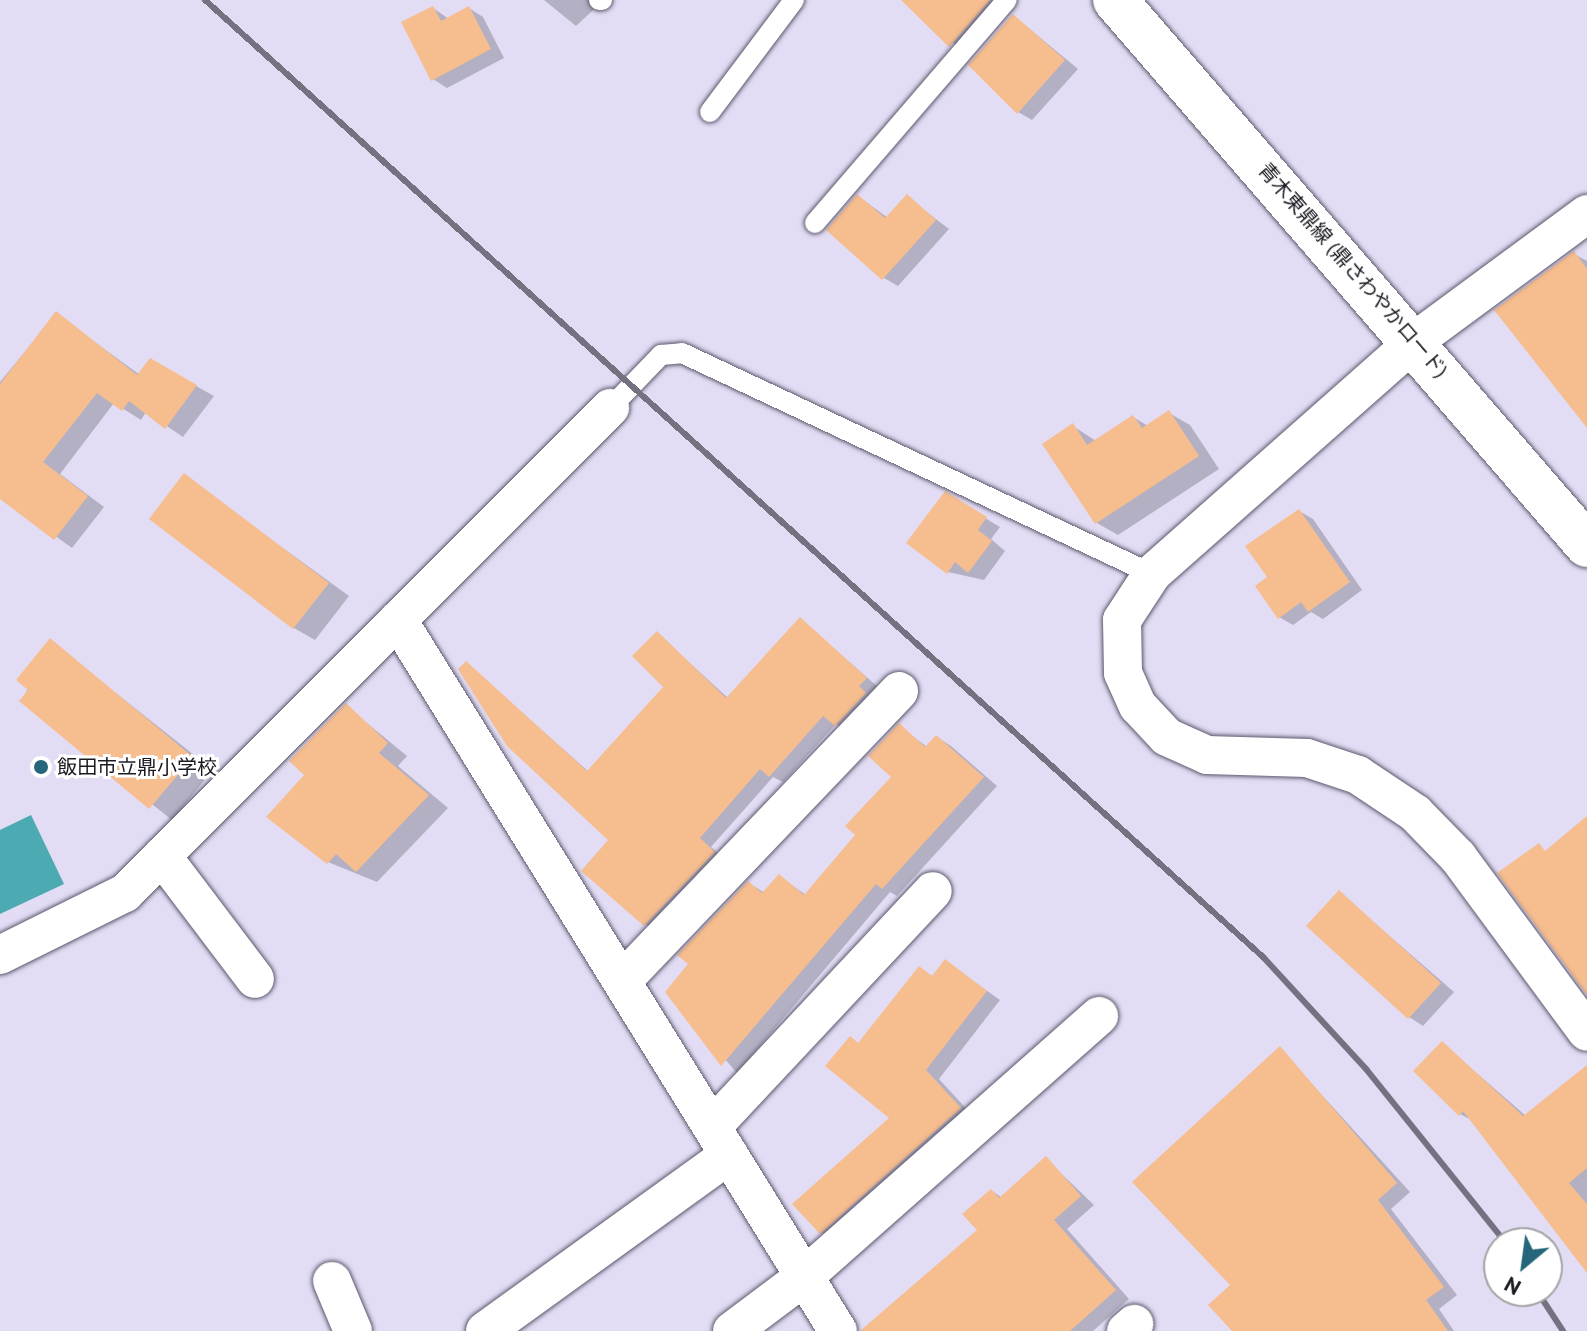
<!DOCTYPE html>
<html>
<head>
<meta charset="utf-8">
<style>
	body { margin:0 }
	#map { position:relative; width:1587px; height:1331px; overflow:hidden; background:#e2dcf4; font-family:"PT Sans","Noto Sans JP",sans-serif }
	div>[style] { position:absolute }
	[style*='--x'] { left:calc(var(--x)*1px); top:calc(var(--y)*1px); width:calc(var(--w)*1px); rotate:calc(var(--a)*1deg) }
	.water>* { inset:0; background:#4baab2 }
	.shadow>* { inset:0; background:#0003 }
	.building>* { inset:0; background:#f6bd8f }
	.roads { filter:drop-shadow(0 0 2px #5d586c) drop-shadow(0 0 2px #5d586c) }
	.service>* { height:20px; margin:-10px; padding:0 10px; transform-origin:10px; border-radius:10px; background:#fff }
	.minor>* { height:38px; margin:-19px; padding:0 19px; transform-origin:19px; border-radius:19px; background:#fff }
	.secondary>* { height:44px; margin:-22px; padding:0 22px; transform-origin:22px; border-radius:22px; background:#fff }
	.rail>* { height:6px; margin:-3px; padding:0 3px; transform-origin:3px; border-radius:3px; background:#757180 }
	.dots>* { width:22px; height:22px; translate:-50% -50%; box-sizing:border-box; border:4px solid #fff; border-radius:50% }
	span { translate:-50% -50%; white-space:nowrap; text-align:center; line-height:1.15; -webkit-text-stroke:6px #fff; paint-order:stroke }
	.street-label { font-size:20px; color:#1b1921 }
	.poi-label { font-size:20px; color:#1b1921 }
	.left { translate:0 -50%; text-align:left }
	.north { position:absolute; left:1483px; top:1227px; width:80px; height:80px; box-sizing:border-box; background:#fff; border:2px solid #a4a3a6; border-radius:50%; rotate:209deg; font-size:22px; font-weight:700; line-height:32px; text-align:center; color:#1b1921 }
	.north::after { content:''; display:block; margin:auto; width:28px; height:36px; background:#25667a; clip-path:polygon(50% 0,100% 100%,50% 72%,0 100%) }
</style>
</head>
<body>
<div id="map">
	<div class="water">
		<div style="clip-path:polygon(31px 815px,64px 884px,0 914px,0 830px)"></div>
	</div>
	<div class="shadow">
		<div style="clip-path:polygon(544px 0,604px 0,576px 26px)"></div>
		<div style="clip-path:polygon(904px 0,999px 0,965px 53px)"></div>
		<div style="clip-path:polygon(433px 8px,449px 19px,469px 8px,483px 17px,504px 58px,447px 88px,433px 79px)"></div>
		<div style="clip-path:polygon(1026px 26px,1078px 69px,1032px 120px,1018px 112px)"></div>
		<div style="clip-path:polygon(858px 196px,888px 218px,907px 197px,949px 229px,898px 286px,884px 278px)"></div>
		<div style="clip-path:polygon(1574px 254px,1587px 261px,1587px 424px)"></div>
		<div style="clip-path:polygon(56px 314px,140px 375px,151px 361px,214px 396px,183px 437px,146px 412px,141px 420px,114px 403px,60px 474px,104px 507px,72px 548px,0 496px,0 382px)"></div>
		<div style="clip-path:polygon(1169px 413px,1190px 425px,1219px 469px,1118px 535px,1097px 523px,1045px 444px,1073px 426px,1096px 441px,1133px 417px,1148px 426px)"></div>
		<div style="clip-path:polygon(184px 476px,349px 596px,315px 640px,294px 628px)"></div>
		<div style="clip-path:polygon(945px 494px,1000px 527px,991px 539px,1005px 551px,984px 580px,948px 572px)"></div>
		<div style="clip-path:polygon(1299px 511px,1313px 519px,1362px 590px,1323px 619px,1311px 612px,1293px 625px,1279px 617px,1270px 578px)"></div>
		<div style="clip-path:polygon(800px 619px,878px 687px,849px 732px,836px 724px,783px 782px,773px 777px,711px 847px,727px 860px,659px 932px,645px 924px,611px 840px,467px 664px,589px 772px,666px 686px,657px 633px,728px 698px)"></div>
		<div style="clip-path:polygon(50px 641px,213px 770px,172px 820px,22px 701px)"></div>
		<div style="clip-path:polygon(346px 706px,407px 756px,398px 766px,448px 808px,377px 882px,328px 862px,307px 775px)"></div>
		<div style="clip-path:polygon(899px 726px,927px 747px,937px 737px,951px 746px,997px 786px,897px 896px,890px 892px,737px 1073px,667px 992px,749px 883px,765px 893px,779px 876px,806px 895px,858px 835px,893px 776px)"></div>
		<div style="clip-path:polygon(1340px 893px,1454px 992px,1423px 1026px,1409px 1017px)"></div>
		<div style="clip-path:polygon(946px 962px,1000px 1000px,939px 1079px,974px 1117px,835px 1241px,821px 1232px,892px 1118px,850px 1038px,860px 1044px,920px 969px,934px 977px)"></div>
		<div style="clip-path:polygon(1442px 1043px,1526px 1116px,1587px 1067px,1587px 1267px,1475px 1122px,1460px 1114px)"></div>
		<div style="clip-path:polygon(1280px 1049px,1410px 1192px,1391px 1209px,1457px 1295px,1439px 1309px,1454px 1331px,1234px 1331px,1233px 1285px)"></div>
		<div style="clip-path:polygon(1046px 1159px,1094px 1205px,1067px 1229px,1129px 1299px,1093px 1331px,871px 1331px,980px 1230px,992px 1191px,1001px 1197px)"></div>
	</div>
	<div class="building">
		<div style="clip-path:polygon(901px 0,990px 0,949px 47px)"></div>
		<div style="clip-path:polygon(433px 6px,441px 21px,469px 6px,491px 49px,431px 81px,401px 22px)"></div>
		<div style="clip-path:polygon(1013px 14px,1065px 60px,1017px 114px,968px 65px)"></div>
		<div style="clip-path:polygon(857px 194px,885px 218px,907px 194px,936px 220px,882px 280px,826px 230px)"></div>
		<div style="clip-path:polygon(1574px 251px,1587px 269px,1587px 428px,1494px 310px)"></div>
		<div style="clip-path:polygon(56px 311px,137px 375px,150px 358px,197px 385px,165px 429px,129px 401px,122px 411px,97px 393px,43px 462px,88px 496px,54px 540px,0 499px,0 384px)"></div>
		<div style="clip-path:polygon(1169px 410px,1199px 456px,1095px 524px,1042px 444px,1073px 423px,1087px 445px,1133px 415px,1142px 428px)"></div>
		<div style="clip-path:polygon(184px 473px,329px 583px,293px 629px,149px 519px)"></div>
		<div style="clip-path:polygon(945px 491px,987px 517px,978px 530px,992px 541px,968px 573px,955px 562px,947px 574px,906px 543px)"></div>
		<div style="clip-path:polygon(1299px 509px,1350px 582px,1308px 612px,1301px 602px,1278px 619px,1255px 586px,1267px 577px,1245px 546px)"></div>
		<div style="clip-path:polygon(800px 617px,867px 678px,859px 686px,866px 693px,835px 726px,823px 716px,769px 777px,760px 769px,700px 838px,715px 852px,644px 926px,581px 871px,608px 840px,507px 746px,458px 669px,466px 661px,587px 771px,663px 687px,632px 656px,657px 631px,726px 698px)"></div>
		<div style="clip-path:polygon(50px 638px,193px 757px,149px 809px,19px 701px,28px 690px,16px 680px)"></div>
		<div style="clip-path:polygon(346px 703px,388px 743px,379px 753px,429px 795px,356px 872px,336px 854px,327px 864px,266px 817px,304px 775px,289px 761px)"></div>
		<div style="clip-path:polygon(899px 723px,925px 747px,936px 735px,984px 777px,882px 889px,876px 884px,721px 1066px,665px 992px,688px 964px,677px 955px,748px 881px,762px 893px,779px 874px,804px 895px,855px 835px,845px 826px,891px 777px,868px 756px)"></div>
		<div style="clip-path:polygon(1587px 816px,1587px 995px,1497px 873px,1539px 843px,1545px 851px)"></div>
		<div style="clip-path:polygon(1339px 890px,1441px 983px,1408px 1019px,1306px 926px)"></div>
		<div style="clip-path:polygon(945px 959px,987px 991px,926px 1070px,961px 1108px,820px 1234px,792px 1204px,889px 1118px,825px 1066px,850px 1036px,858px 1043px,919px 966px,932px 976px)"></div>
		<div style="clip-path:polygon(1442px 1041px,1523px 1116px,1587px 1065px,1587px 1168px,1569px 1183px,1587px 1204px,1587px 1273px,1463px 1111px,1459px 1116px,1413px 1071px)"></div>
		<div style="clip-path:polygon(1280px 1046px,1397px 1183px,1378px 1200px,1444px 1287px,1426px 1300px,1448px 1331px,1232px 1331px,1208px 1305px,1230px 1285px,1132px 1182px)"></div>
		<div style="clip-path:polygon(1046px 1156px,1081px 1196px,1054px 1220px,1116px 1290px,1070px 1331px,860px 1331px,977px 1230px,962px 1214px,991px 1189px,999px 1198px)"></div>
	</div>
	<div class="roads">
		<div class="service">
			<div style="--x:599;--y:0;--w:3;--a:0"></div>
			<div style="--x:710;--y:112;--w:140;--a:-53.1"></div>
			<div style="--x:815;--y:223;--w:294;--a:-49.3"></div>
			<div style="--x:610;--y:408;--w:74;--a:-46.1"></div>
			<div style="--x:661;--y:355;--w:21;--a:-5"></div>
			<div style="--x:682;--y:353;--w:519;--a:25.18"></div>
		</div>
		<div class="minor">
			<div style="--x:1587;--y:214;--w:214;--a:143.6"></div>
			<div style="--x:1415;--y:341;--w:351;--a:138.5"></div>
			<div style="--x:1152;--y:574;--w:55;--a:123.1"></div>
			<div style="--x:1122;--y:620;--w:53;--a:88.9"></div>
			<div style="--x:1123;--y:673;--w:36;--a:66"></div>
			<div style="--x:1138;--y:706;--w:42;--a:46.9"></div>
			<div style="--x:1167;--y:737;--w:44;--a:24.2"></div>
			<div style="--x:1207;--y:755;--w:100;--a:1.7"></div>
			<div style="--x:1307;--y:758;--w:54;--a:18.4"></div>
			<div style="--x:1358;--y:775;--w:69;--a:33.7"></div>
			<div style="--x:1415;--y:813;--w:62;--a:45.7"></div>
			<div style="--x:1458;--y:857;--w:217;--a:53.6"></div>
			<div style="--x:398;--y:620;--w:836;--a:58.25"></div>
			<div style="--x:162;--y:856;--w:154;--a:52.9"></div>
			<div style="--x:0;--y:955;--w:140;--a:-26.4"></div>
			<div style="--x:125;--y:893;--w:686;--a:-45"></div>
			<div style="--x:622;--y:981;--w:401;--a:-46.3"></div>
			<div style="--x:712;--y:1127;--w:323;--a:-46.9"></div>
			<div style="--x:332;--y:1281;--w:54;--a:67.2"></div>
			<div style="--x:485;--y:1331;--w:301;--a:-35.8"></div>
			<div style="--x:732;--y:1331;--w:90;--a:-36.9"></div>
			<div style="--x:804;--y:1277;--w:394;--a:-41.5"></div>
			<div style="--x:1126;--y:1331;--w:11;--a:-41"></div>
		</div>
		<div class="secondary">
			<div style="--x:1115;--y:0;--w:721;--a:49.11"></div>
		</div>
	</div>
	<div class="rail">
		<div style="--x:205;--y:0;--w:1428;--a:42.13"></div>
		<div style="--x:1264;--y:958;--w:151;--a:47.4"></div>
		<div style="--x:1366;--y:1069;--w:223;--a:51.2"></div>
		<div style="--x:1537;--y:1291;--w:48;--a:57"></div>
	</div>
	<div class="dots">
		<div style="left:41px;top:767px;background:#25667a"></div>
	</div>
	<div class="street-label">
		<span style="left:1353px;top:270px;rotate:49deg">青木東鼎線 (鼎さわやかロード)</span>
	</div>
	<div class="poi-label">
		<span class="left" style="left:57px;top:767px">飯田市立鼎小学校</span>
	</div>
	<div class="north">N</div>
</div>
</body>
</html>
